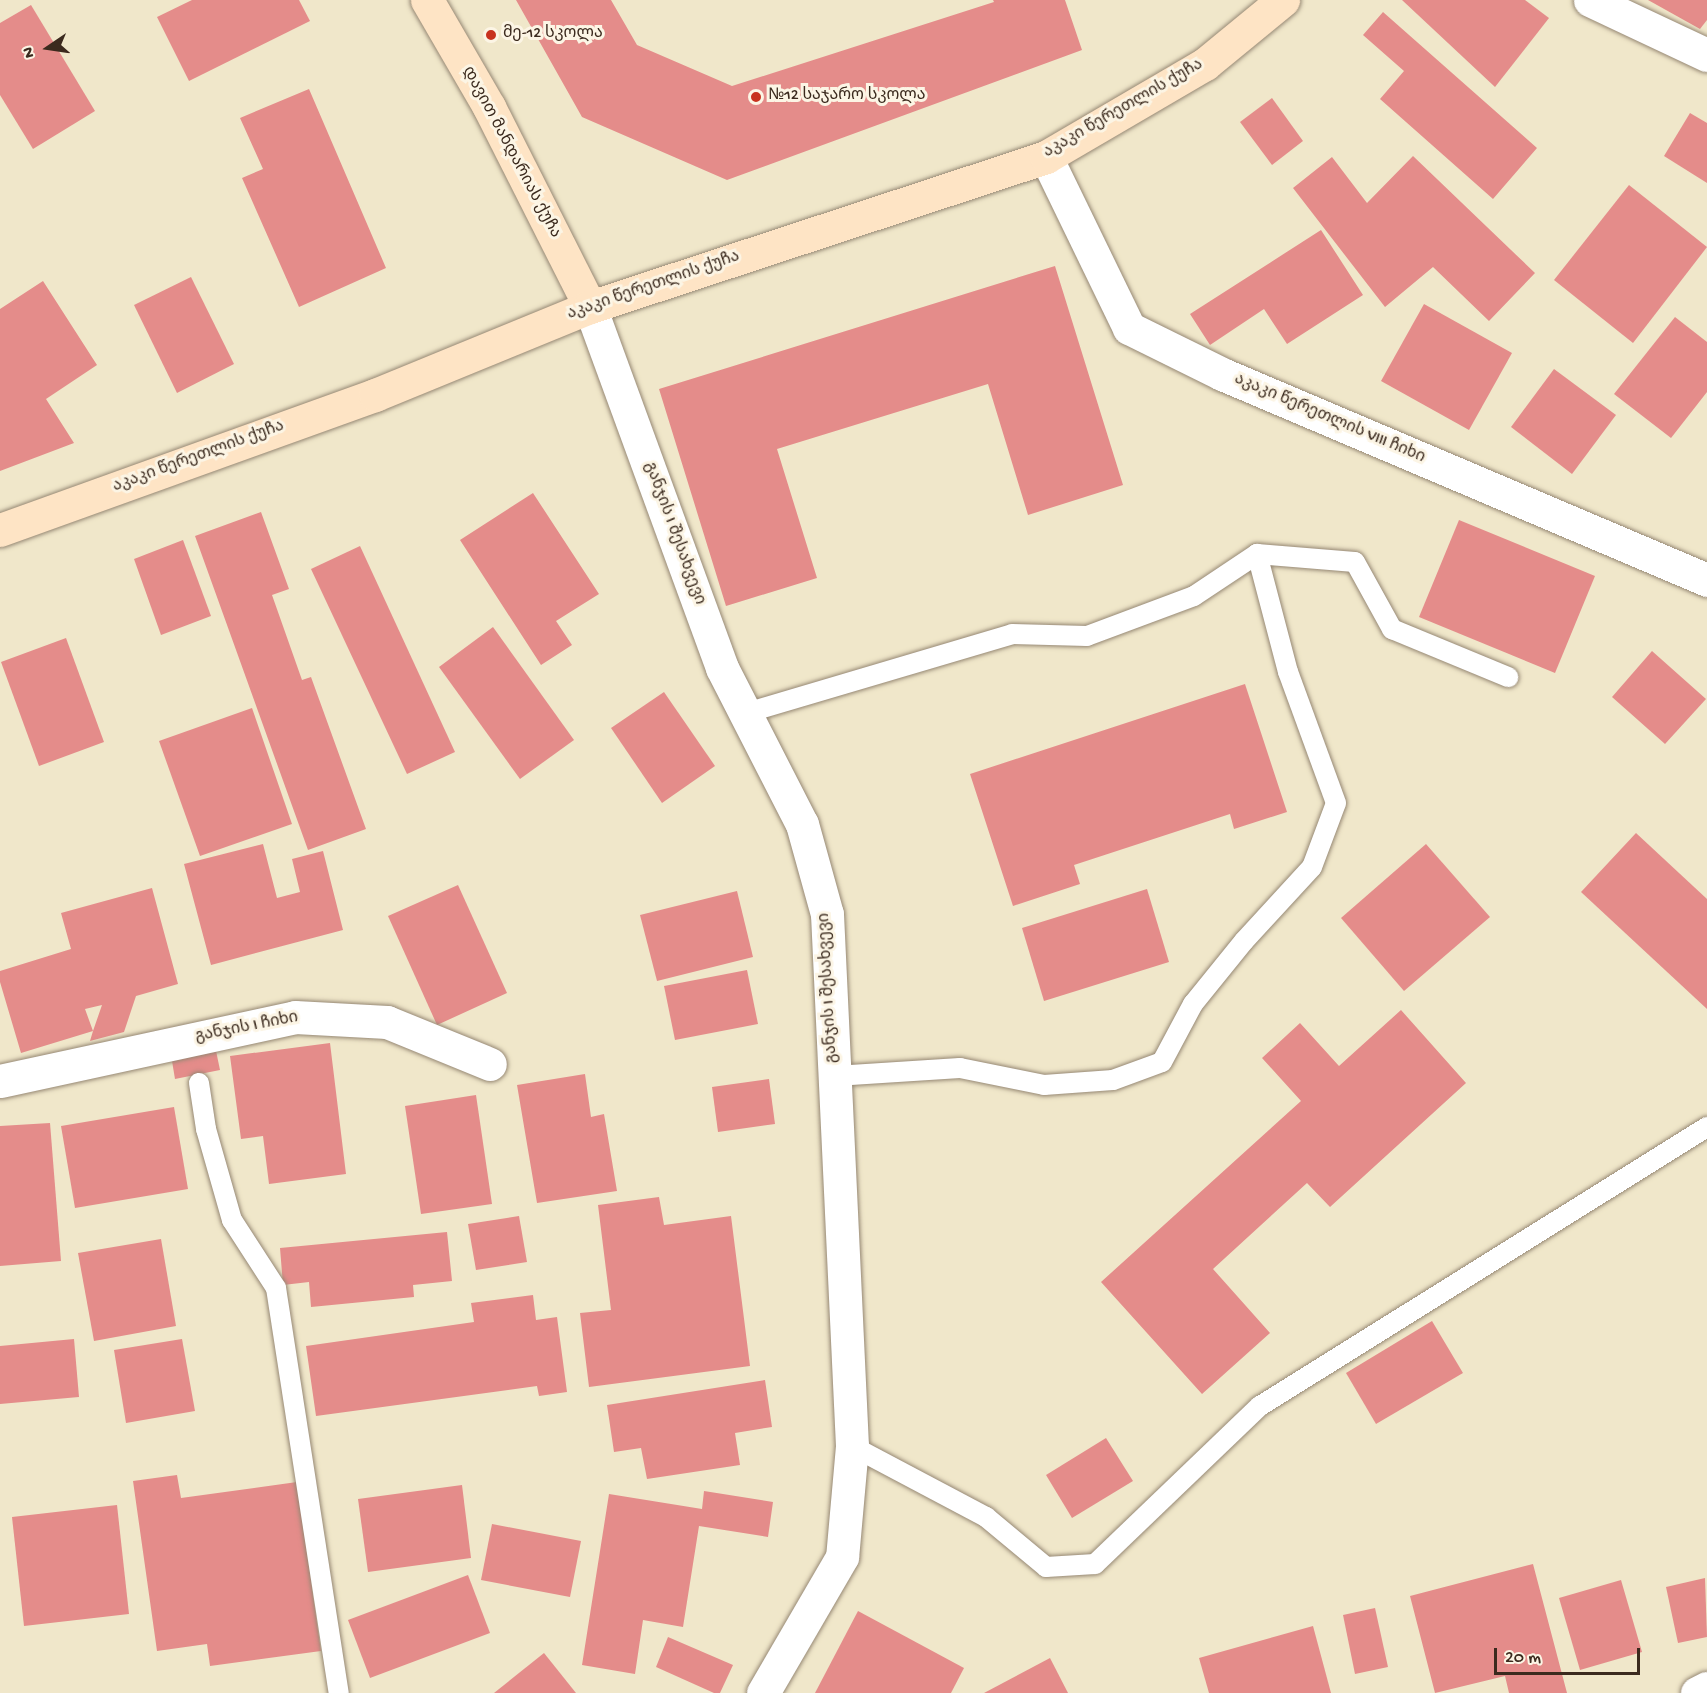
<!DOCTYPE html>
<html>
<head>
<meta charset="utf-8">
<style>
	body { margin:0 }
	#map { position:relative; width:1707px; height:1693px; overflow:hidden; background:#f0e7ca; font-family:"Gochi Hand","Noto Sans Georgian",sans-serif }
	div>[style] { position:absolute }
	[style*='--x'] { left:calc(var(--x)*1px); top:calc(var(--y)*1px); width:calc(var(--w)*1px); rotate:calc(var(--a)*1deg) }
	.building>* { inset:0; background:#e48c8a }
	.roads { filter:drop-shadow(0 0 2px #968874) drop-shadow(0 0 2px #968874) }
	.service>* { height:20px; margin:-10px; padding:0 10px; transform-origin:10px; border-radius:10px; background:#fff }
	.minor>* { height:33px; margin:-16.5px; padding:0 16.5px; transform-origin:16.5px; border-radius:16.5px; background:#fff }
	.secondary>* { height:33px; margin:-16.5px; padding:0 16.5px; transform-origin:16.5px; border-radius:16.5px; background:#fee4c5 }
	.dots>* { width:16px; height:16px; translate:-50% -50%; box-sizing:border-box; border:3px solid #fcf5e5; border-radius:50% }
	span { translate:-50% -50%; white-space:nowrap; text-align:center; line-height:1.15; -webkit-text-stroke:6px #fcf5e5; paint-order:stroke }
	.poi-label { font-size:16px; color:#3b2a1e }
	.left { translate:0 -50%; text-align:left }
	.street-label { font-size:16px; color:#3b2a1e }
	.north { position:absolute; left:18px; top:18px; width:60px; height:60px; -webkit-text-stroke:4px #fcf5e5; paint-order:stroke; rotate:257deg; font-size:16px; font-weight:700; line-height:24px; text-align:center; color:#3b2a1e }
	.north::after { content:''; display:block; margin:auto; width:21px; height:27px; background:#3b2a1e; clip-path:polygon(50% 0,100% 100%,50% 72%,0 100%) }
	.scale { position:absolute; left:1494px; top:1648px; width:146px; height:27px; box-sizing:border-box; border:3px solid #3b2a1e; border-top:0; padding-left:8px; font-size:18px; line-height:21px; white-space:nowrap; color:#3b2a1e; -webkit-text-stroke:4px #fcf5e5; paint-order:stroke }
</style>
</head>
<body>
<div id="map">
	<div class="building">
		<div style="clip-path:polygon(192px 0,299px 0,310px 21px,189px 81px,157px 17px)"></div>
		<div style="clip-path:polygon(516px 0,611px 0,637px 45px,732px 86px,994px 2px,993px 0,1065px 0,1082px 50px,727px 180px,582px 117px)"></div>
		<div style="clip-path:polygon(1402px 0,1525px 0,1549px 18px,1495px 87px)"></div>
		<div style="clip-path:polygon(1648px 0,1707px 0,1707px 20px,1700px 29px)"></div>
		<div style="clip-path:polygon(31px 5px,95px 111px,33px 149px,0 95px,0 23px)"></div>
		<div style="clip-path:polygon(1383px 12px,1537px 148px,1493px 199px,1380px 99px,1404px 71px,1363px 35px)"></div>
		<div style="clip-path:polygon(309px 89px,386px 268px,299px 307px,242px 178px,263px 169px,240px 118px)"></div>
		<div style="clip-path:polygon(1272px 98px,1303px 141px,1272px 165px,1240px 122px)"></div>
		<div style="clip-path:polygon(1690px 113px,1707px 123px,1707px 183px,1664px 156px)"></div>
		<div style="clip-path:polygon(1413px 156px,1535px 273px,1489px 321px,1433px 267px,1385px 307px,1293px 188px,1332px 157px,1367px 203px)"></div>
		<div style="clip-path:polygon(1629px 185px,1707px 247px,1633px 343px,1554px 280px)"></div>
		<div style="clip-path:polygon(1321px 230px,1363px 295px,1287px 344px,1264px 309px,1210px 345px,1190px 314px)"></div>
		<div style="clip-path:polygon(1055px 266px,1123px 485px,1028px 515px,988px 384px,777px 449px,817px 578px,726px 606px,659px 389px)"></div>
		<div style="clip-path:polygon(191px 277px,234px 364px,177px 393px,134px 305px)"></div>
		<div style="clip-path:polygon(43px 281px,97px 365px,46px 399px,74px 443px,0 471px,0 309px)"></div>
		<div style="clip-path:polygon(1424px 304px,1512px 353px,1469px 430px,1381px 381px)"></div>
		<div style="clip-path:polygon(1675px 317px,1707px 342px,1707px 392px,1671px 438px,1614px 394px)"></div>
		<div style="clip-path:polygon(1554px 369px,1616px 415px,1572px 474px,1511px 427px)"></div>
		<div style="clip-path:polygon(533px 493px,599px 594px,556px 621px,572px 645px,541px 665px,460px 540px)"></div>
		<div style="clip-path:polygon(261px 512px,289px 589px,272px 595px,302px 680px,311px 677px,366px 829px,308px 850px,195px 536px)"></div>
		<div style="clip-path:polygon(1459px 520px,1595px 576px,1555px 673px,1419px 617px)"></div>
		<div style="clip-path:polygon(183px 540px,211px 616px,161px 635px,134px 559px)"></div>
		<div style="clip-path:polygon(360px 546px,455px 752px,407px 774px,311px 569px)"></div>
		<div style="clip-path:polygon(493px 627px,574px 740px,520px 779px,439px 667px)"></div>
		<div style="clip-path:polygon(66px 638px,104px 742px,39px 766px,1px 662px)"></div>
		<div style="clip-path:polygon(1652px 651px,1706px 699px,1665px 744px,1612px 697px)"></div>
		<div style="clip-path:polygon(1245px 684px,1287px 812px,1234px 829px,1230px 814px,1074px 865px,1080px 884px,1013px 906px,970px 774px)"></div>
		<div style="clip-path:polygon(664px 692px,715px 766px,662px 803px,611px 728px)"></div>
		<div style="clip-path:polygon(252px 708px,292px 824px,200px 856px,159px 741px)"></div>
		<div style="clip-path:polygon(1636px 833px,1707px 899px,1707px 1009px,1581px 892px)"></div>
		<div style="clip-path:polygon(263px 844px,277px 898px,300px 892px,292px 859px,323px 851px,343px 930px,211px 965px,184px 864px)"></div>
		<div style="clip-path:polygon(1426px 844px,1490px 917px,1404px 991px,1341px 918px)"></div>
		<div style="clip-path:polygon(458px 885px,507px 993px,437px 1025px,388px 916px)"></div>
		<div style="clip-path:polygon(evenodd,152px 888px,178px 984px,136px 996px,124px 1032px,90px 1041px,93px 1031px,21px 1053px,0 982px,0 971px,71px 949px,61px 913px,152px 888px,102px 1005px,93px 1031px,85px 1009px,102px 1005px)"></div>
		<div style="clip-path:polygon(1147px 889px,1169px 962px,1044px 1001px,1022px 928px)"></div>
		<div style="clip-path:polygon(737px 891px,753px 957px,657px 981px,640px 915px)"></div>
		<div style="clip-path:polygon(747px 970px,758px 1024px,675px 1040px,664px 986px)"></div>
		<div style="clip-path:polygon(1401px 1010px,1466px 1083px,1330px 1207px,1307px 1183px,1213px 1269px,1270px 1333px,1202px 1394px,1101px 1282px,1301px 1101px,1262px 1058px,1300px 1023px,1339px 1066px)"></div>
		<div style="clip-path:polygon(330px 1043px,346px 1174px,269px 1184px,263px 1136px,241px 1139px,230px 1056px)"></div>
		<div style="clip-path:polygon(215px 1046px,220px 1070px,175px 1079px,171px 1055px)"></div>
		<div style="clip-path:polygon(585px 1074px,591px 1117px,604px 1114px,617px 1191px,537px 1203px,517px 1085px)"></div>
		<div style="clip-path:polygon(769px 1079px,775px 1124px,718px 1132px,712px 1087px)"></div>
		<div style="clip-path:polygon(476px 1095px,492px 1204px,421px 1214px,405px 1106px)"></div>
		<div style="clip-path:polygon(174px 1107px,188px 1189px,75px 1208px,61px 1126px)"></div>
		<div style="clip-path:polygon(50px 1123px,61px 1261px,0 1266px,0 1126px)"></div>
		<div style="clip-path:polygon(659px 1197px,664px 1225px,731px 1216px,750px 1366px,589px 1387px,580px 1313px,611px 1310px,598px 1205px)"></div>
		<div style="clip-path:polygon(519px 1216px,527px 1262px,476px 1270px,468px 1224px)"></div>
		<div style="clip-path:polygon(447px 1232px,452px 1281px,413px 1285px,414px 1297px,311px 1307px,309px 1282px,283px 1285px,280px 1248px)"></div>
		<div style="clip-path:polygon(161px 1239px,176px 1326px,94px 1341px,78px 1253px)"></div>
		<div style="clip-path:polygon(533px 1295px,536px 1320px,557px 1317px,567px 1392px,539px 1396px,537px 1386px,316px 1416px,306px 1346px,474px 1322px,471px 1303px)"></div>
		<div style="clip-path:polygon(1432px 1321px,1463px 1373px,1376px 1424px,1346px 1373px)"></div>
		<div style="clip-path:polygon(74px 1339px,79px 1397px,0 1404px,0 1346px)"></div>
		<div style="clip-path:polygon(182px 1339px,195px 1411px,126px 1423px,114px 1350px)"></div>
		<div style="clip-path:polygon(765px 1380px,772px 1427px,735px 1433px,740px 1465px,647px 1479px,641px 1448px,614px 1452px,607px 1405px)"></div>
		<div style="clip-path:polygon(1106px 1438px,1133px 1481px,1072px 1518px,1046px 1475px)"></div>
		<div style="clip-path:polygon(177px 1475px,181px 1498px,297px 1482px,321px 1651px,210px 1666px,207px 1644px,157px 1651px,133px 1481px)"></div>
		<div style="clip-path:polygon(462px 1485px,471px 1558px,368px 1572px,358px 1499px)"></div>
		<div style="clip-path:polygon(704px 1491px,773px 1502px,768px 1537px,699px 1526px,683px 1627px,643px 1620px,635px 1674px,582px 1665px,609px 1494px,702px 1509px)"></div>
		<div style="clip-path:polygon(117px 1505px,129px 1614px,24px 1626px,12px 1517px)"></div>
		<div style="clip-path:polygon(492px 1524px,581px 1541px,570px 1597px,481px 1580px)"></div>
		<div style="clip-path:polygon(1533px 1564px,1567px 1693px,1509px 1693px,1505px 1676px,1435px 1693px,1410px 1596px)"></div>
		<div style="clip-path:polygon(468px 1575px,490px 1633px,370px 1678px,348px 1620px)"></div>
		<div style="clip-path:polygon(1705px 1578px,1707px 1637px,1678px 1643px,1666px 1587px)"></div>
		<div style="clip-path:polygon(1621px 1580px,1642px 1652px,1580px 1670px,1559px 1598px)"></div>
		<div style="clip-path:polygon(1375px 1608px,1388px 1667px,1355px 1674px,1343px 1615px)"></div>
		<div style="clip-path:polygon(858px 1611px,964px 1668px,951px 1693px,815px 1693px)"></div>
		<div style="clip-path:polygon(1313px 1626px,1331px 1693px,1209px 1693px,1199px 1658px)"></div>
		<div style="clip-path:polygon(668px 1637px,733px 1665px,720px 1693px,714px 1693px,656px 1667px)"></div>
		<div style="clip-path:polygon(544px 1653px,576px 1693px,494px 1693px)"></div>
		<div style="clip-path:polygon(1050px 1658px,1068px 1693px,984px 1693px)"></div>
	</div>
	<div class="roads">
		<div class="service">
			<div style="--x:746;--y:713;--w:277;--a:-16.5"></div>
			<div style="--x:1012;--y:634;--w:75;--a:1.5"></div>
			<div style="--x:1087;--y:636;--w:114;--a:-20.5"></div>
			<div style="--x:1194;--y:596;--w:76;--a:-33.7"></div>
			<div style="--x:1257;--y:554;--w:98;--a:4.7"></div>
			<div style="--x:1355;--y:562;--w:77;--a:61.1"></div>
			<div style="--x:1392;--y:629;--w:126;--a:22.5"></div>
			<div style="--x:835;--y:1076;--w:125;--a:-3.7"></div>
			<div style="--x:960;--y:1068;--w:86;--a:11.4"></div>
			<div style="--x:1044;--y:1085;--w:69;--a:-4.1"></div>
			<div style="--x:1113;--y:1080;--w:52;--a:-20.2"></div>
			<div style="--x:1162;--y:1062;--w:66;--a:-61.9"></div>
			<div style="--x:1193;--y:1004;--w:81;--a:-51"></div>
			<div style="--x:1244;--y:941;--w:100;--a:-47.4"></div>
			<div style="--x:1312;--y:867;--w:68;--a:-69.4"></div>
			<div style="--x:1336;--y:803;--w:140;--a:-110.1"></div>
			<div style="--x:1288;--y:672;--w:122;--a:-104.7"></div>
			<div style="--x:199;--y:1083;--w:47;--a:81.3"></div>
			<div style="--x:206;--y:1129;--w:95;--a:74.1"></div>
			<div style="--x:232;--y:1220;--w:81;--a:57.1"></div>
			<div style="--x:276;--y:1288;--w:410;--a:81.2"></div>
			<div style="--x:852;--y:1446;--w:152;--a:27.9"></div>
			<div style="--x:986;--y:1517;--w:78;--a:39.8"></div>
			<div style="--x:1046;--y:1567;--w:49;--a:-3.5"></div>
			<div style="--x:1095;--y:1564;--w:228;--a:-43.8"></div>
			<div style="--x:1260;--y:1406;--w:527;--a:-31.97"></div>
		</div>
		<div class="minor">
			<div style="--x:1590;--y:0;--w:129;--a:25.2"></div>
			<div style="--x:1046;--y:157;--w:190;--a:64.1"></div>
			<div style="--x:1129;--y:328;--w:104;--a:26.3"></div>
			<div style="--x:1222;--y:374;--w:527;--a:23.01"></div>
			<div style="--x:590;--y:307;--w:384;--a:69.9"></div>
			<div style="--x:722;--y:668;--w:175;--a:62.9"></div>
			<div style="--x:802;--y:824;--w:93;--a:74.5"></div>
			<div style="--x:827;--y:914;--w:533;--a:87.31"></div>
			<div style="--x:852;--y:1446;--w:111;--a:95.1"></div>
			<div style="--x:842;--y:1557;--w:157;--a:120.2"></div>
			<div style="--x:0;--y:1081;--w:302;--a:-12.2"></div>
			<div style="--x:295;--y:1017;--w:92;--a:3.1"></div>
			<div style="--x:387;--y:1022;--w:111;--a:22.2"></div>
			<div style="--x:1697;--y:1693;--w:11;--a:-27"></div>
		</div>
		<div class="secondary">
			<div style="--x:427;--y:0;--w:124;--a:59.9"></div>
			<div style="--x:489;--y:107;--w:224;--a:63.2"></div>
			<div style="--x:0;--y:530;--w:399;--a:-19.8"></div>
			<div style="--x:375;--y:395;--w:232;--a:-22.3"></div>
			<div style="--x:590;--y:307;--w:480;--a:-18.2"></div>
			<div style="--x:1046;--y:157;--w:184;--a:-30.3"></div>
			<div style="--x:1205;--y:64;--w:101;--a:-39.4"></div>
		</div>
	</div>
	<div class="dots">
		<div style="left:491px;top:35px;background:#c8321e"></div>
		<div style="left:756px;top:97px;background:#c8321e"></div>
	</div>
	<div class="poi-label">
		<span class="left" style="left:503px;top:35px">მე-12 სკოლა</span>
		<span class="left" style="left:768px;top:97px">№12 საჯარო სკოლა</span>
	</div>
	<div class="street-label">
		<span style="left:1124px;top:110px;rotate:-30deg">აკაკი წერეთლის ქუჩა</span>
		<span style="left:510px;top:153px;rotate:62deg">დავით მანდარიას ქუჩა</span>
		<span style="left:654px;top:287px;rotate:-19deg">აკაკი წერეთლის ქუჩა</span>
		<span style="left:1329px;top:420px;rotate:23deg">აკაკი წერეთლის VIII ჩიხი</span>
		<span style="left:199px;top:458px;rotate:-20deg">აკაკი წერეთლის ქუჩა</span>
		<span style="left:673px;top:534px;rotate:70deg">განჯის I შესახვევი</span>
		<span style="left:830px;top:988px;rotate:-93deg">განჯის I შესახვევი</span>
		<span style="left:247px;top:1029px;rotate:-11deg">განჯის I ჩიხი</span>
	</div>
	<div class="north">N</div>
	<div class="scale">20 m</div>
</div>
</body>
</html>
